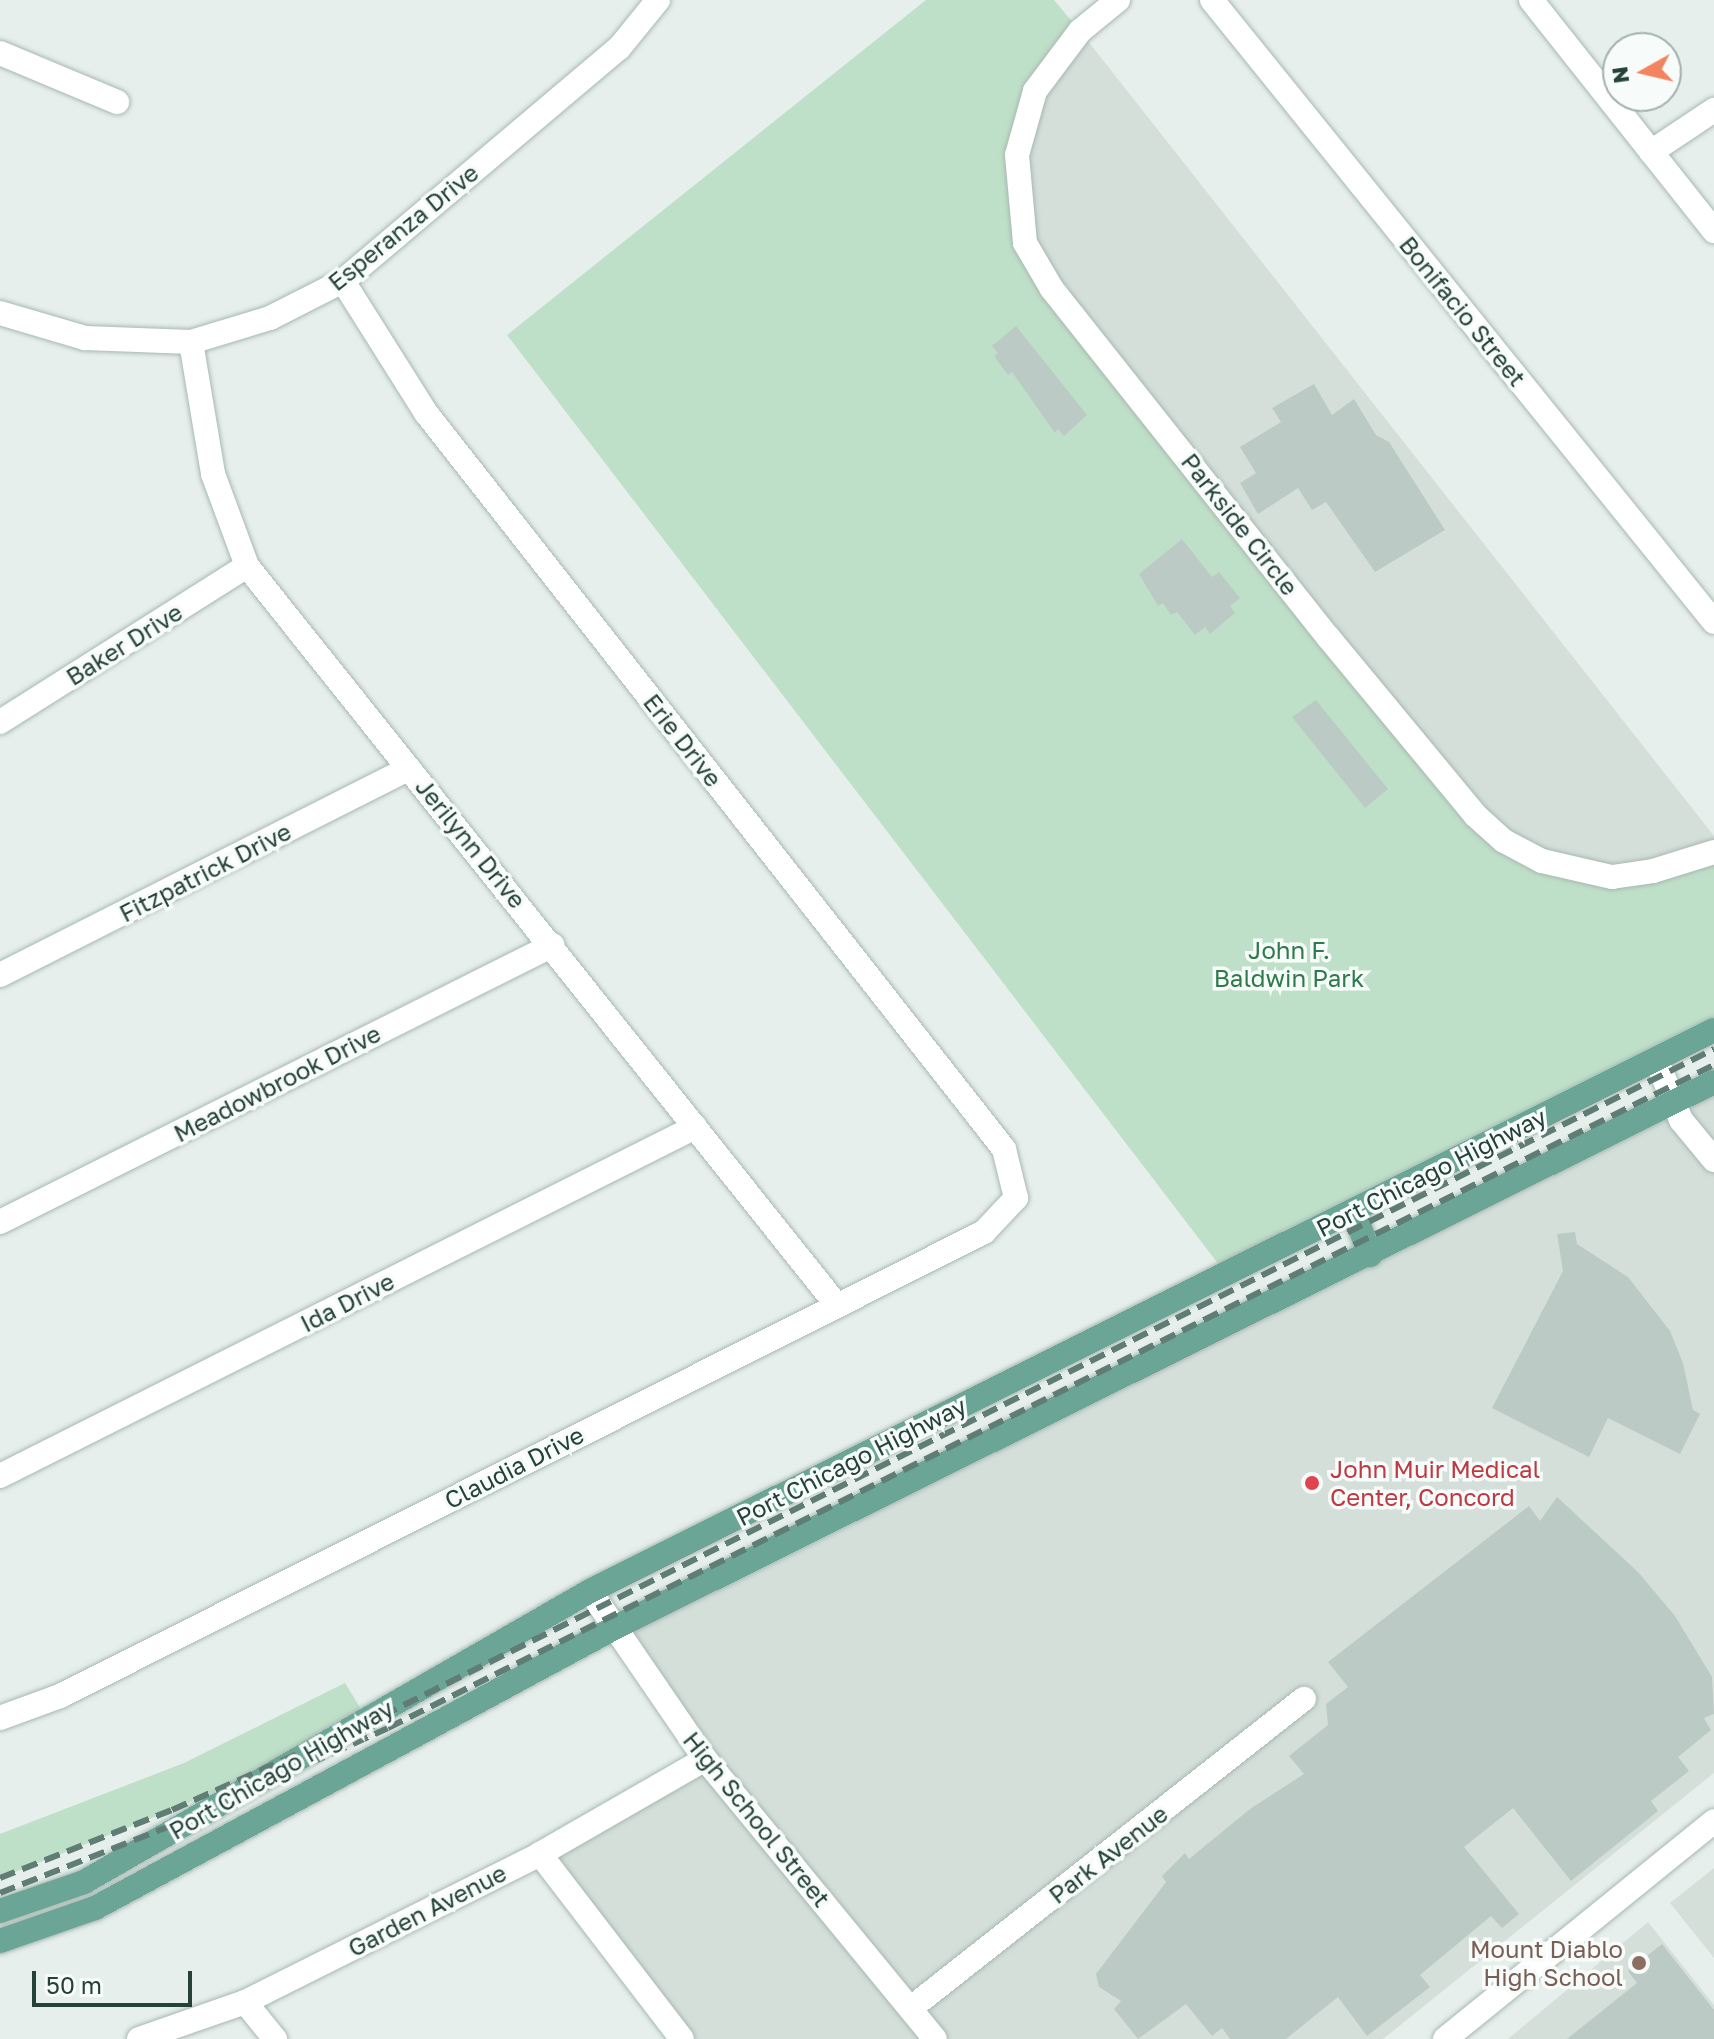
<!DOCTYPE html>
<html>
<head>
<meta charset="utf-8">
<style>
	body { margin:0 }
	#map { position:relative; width:1714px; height:2039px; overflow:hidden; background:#e6efeb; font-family:"Golos Text",sans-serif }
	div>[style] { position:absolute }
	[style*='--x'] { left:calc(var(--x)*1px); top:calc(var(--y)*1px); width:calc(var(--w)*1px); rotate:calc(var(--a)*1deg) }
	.built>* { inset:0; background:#d4dfda }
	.green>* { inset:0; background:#bfe0c8 }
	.building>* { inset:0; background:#bbcac4 }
	.roads { filter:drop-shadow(0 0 2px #a8b8b2) drop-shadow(0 0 2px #a8b8b2) }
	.minor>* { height:24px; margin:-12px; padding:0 12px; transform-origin:12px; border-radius:12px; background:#fff }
	.major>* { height:24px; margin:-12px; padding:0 12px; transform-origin:12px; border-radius:12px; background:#6aa596 }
	.rail>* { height:6px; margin-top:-3px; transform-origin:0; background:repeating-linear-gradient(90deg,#5f7d75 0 16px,transparent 0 24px) }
	.dots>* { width:22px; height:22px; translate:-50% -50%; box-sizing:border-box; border:4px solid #f7fbf9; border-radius:50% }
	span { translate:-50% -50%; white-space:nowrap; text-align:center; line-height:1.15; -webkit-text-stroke:7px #f7fbf9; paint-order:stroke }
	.street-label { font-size:24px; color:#24423a }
	.park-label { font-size:24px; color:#2d7a4b }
	.health-label { font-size:24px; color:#be3a42 }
	.left { translate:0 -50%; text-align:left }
	.education-label { font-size:24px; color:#785e54 }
	.right { translate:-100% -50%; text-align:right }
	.north { position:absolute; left:1602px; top:32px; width:80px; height:80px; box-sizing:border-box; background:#f7fbf9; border:2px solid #a3b1ad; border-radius:50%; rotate:262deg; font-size:22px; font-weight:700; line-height:32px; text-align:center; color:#24423a }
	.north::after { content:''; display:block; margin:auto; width:28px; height:36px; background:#f4845f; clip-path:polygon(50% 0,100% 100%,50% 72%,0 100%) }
	.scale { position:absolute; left:32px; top:1971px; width:160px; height:36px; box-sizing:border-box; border:4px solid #24423a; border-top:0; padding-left:10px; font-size:24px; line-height:28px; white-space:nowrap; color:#24423a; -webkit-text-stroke:6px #f7fbf9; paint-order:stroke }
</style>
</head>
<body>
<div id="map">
	<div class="built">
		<div style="clip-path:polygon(1080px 31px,1714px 836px,1714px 852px,1612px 877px,1504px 841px,1025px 243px,1017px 155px,1035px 91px)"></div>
		<div style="clip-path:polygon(1714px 1082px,1714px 1773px,1383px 2039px,682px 2039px,540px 1854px,705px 1759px,616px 1627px)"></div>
		<div style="clip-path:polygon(1714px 1868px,1714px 1958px,1670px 1903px)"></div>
		<div style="clip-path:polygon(1648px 1922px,1714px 2005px,1714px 2039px,1508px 2039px)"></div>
	</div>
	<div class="green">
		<div style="clip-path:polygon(926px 0,1054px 0,1080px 31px,1035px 91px,1017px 155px,1025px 243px,1475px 815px,1574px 872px,1714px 852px,1714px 1030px,1226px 1274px,507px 335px)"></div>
		<div style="clip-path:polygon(345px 1683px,369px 1722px,172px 1810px,0 1878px,0 1834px,184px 1763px)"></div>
	</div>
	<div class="building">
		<div style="clip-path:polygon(1016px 326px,1087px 415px,1064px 436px,1058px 429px,1055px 433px,1012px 372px,1008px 375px,994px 356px,998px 353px,992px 346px)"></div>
		<div style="clip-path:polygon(1314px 384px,1332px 415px,1354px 399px,1376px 435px,1389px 442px,1445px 530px,1375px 572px,1326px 502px,1312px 510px,1298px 488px,1258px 514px,1240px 483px,1256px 473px,1240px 447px,1281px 422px,1272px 408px)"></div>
		<div style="clip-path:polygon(1182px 539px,1212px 577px,1219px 572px,1240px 598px,1230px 606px,1235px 613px,1210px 634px,1205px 627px,1195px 635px,1177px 612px,1171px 615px,1163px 603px,1158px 606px,1139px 574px)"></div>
		<div style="clip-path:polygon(1316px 700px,1388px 789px,1365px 808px,1292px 717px)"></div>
		<div style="clip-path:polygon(1575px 1232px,1577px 1244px,1628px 1277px,1670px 1331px,1683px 1363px,1693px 1410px,1700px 1414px,1680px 1454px,1608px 1418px,1589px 1457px,1492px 1408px,1563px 1271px,1557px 1234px)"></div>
		<div style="clip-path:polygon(1557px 1497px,1638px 1572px,1675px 1616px,1712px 1677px,1714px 1714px,1704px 1718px,1711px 1730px,1678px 1757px,1689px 1771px,1651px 1801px,1658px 1811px,1571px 1881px,1513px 1808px,1464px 1847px,1519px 1914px,1502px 1928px,1491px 1916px,1420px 1975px,1430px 1987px,1367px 2036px,1338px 1997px,1286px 2039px,1230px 2039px,1222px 2028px,1212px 2036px,1186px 2004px,1138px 2039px,1114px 2009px,1121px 2001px,1099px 1987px,1096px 1974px,1166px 1882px,1162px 1876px,1185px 1853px,1189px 1859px,1250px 1809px,1304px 1774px,1289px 1756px,1328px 1725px,1326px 1704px,1348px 1687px,1328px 1662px,1529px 1506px,1540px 1521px)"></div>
		<div style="clip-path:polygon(1662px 1944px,1714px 2010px,1714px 2039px,1567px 2039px,1637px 1983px,1628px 1971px)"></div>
	</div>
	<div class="roads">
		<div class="minor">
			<div style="--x:1118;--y:0;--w:49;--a:140.8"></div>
			<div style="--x:1080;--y:31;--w:75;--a:126.9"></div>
			<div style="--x:1035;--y:91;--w:66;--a:105.7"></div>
			<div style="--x:1017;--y:155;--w:88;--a:84.8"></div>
			<div style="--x:1025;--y:243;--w:53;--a:59.6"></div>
			<div style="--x:1052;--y:289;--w:444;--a:51.6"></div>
			<div style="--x:1328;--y:637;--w:231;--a:50.4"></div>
			<div style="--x:1475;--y:815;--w:39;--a:42"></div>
			<div style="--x:1504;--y:841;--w:43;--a:27.8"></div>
			<div style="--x:1542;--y:861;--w:72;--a:12.9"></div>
			<div style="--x:1612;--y:877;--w:41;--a:-8.3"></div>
			<div style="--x:1653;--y:871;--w:64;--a:-17.3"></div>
			<div style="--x:1212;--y:0;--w:799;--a:51.09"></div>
			<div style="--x:1531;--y:0;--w:295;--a:51.6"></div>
			<div style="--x:0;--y:53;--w:127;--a:22.7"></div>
			<div style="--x:1651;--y:152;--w:76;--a:-33.7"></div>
			<div style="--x:0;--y:313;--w:89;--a:16.4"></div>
			<div style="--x:85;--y:338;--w:106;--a:2.2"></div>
			<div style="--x:191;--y:342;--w:83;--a:-16.9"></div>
			<div style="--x:270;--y:318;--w:82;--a:-26.9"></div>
			<div style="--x:343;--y:281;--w:361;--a:-40.2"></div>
			<div style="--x:619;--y:48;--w:62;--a:-50.9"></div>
			<div style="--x:191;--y:342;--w:134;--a:80.5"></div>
			<div style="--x:213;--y:474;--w:98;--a:69.7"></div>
			<div style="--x:247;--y:566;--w:944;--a:51.41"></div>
			<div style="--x:0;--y:722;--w:292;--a:-32.3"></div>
			<div style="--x:0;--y:975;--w:458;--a:-26.8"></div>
			<div style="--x:1656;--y:1059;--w:66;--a:67.7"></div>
			<div style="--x:1681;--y:1120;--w:52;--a:50.5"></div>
			<div style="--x:0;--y:1222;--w:618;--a:-26.61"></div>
			<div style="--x:0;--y:1476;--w:778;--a:-26.66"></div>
			<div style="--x:590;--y:1591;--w:204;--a:55.6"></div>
			<div style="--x:705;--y:1759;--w:362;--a:50.6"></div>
			<div style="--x:0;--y:1718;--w:64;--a:-20.1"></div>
			<div style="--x:60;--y:1696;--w:1034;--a:-26.66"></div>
			<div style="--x:984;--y:1232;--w:47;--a:-46.7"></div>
			<div style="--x:1016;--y:1198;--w:50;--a:-103.8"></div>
			<div style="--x:1004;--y:1149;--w:936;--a:-128.14"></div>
			<div style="--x:426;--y:413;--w:156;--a:-122.2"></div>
			<div style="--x:540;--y:1854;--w:233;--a:52.5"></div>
			<div style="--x:245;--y:2002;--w:48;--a:51"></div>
			<div style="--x:911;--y:2008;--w:500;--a:-38.2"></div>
			<div style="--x:139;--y:2039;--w:112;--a:-19.2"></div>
			<div style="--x:245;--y:2002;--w:330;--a:-26.6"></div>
			<div style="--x:540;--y:1854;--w:190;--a:-29.9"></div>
			<div style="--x:1445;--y:2039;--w:346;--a:-39"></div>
		</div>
		<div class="major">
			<div style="--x:1354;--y:1212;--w:46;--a:69.6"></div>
			<div style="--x:0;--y:1911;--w:89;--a:-19"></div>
			<div style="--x:84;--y:1882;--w:584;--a:-29.9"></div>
			<div style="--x:590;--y:1591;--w:1256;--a:-26.52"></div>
			<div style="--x:0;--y:1941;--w:101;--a:-19.2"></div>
			<div style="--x:95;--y:1908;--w:592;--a:-28.34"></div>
			<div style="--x:616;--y:1627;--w:1226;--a:-26.4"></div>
		</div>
	</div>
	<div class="rail">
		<div style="--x:0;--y:1878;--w:185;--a:-21.6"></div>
		<div style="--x:172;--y:1810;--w:230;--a:-24.1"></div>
		<div style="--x:382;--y:1716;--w:1490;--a:-26.6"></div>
		<div style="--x:0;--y:1893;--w:191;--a:-21.5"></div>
		<div style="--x:178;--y:1823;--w:230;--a:-24.3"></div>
		<div style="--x:388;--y:1728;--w:1483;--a:-26.57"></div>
	</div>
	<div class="dots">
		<div style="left:1312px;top:1483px;background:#e0444e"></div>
		<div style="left:1639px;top:1963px;background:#8d6e63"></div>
	</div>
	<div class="street-label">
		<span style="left:403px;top:227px;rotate:-39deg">Esperanza Drive</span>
		<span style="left:1463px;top:311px;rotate:51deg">Bonifacio Street</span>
		<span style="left:1240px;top:524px;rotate:52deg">Parkside Circle</span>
		<span style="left:124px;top:644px;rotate:-32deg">Baker Drive</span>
		<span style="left:683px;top:740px;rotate:52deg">Erie Drive</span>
		<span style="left:471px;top:843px;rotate:51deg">Jerilynn Drive</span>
		<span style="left:205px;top:872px;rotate:-27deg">Fitzpatrick Drive</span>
		<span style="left:277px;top:1083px;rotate:-27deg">Meadowbrook Drive</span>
		<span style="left:1431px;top:1172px;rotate:-27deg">Port Chicago Highway</span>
		<span style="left:347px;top:1302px;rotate:-27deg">Ida Drive</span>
		<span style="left:851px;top:1461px;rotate:-27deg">Port Chicago Highway</span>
		<span style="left:514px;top:1467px;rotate:-27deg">Claudia Drive</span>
		<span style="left:281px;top:1769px;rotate:-30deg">Port Chicago Highway</span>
		<span style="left:757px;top:1819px;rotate:51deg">High School Street</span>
		<span style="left:1108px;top:1854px;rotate:-38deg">Park Avenue</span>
		<span style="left:427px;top:1910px;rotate:-27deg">Garden Avenue</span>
	</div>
	<div class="park-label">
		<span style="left:1289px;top:964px">John F.<br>Baldwin Park</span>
	</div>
	<div class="health-label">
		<span class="left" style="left:1330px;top:1483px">John Muir Medical<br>Center, Concord</span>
	</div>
	<div class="education-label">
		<span class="right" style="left:1623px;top:1963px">Mount Diablo<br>High School</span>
	</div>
	<div class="north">N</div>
	<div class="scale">50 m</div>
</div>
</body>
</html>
